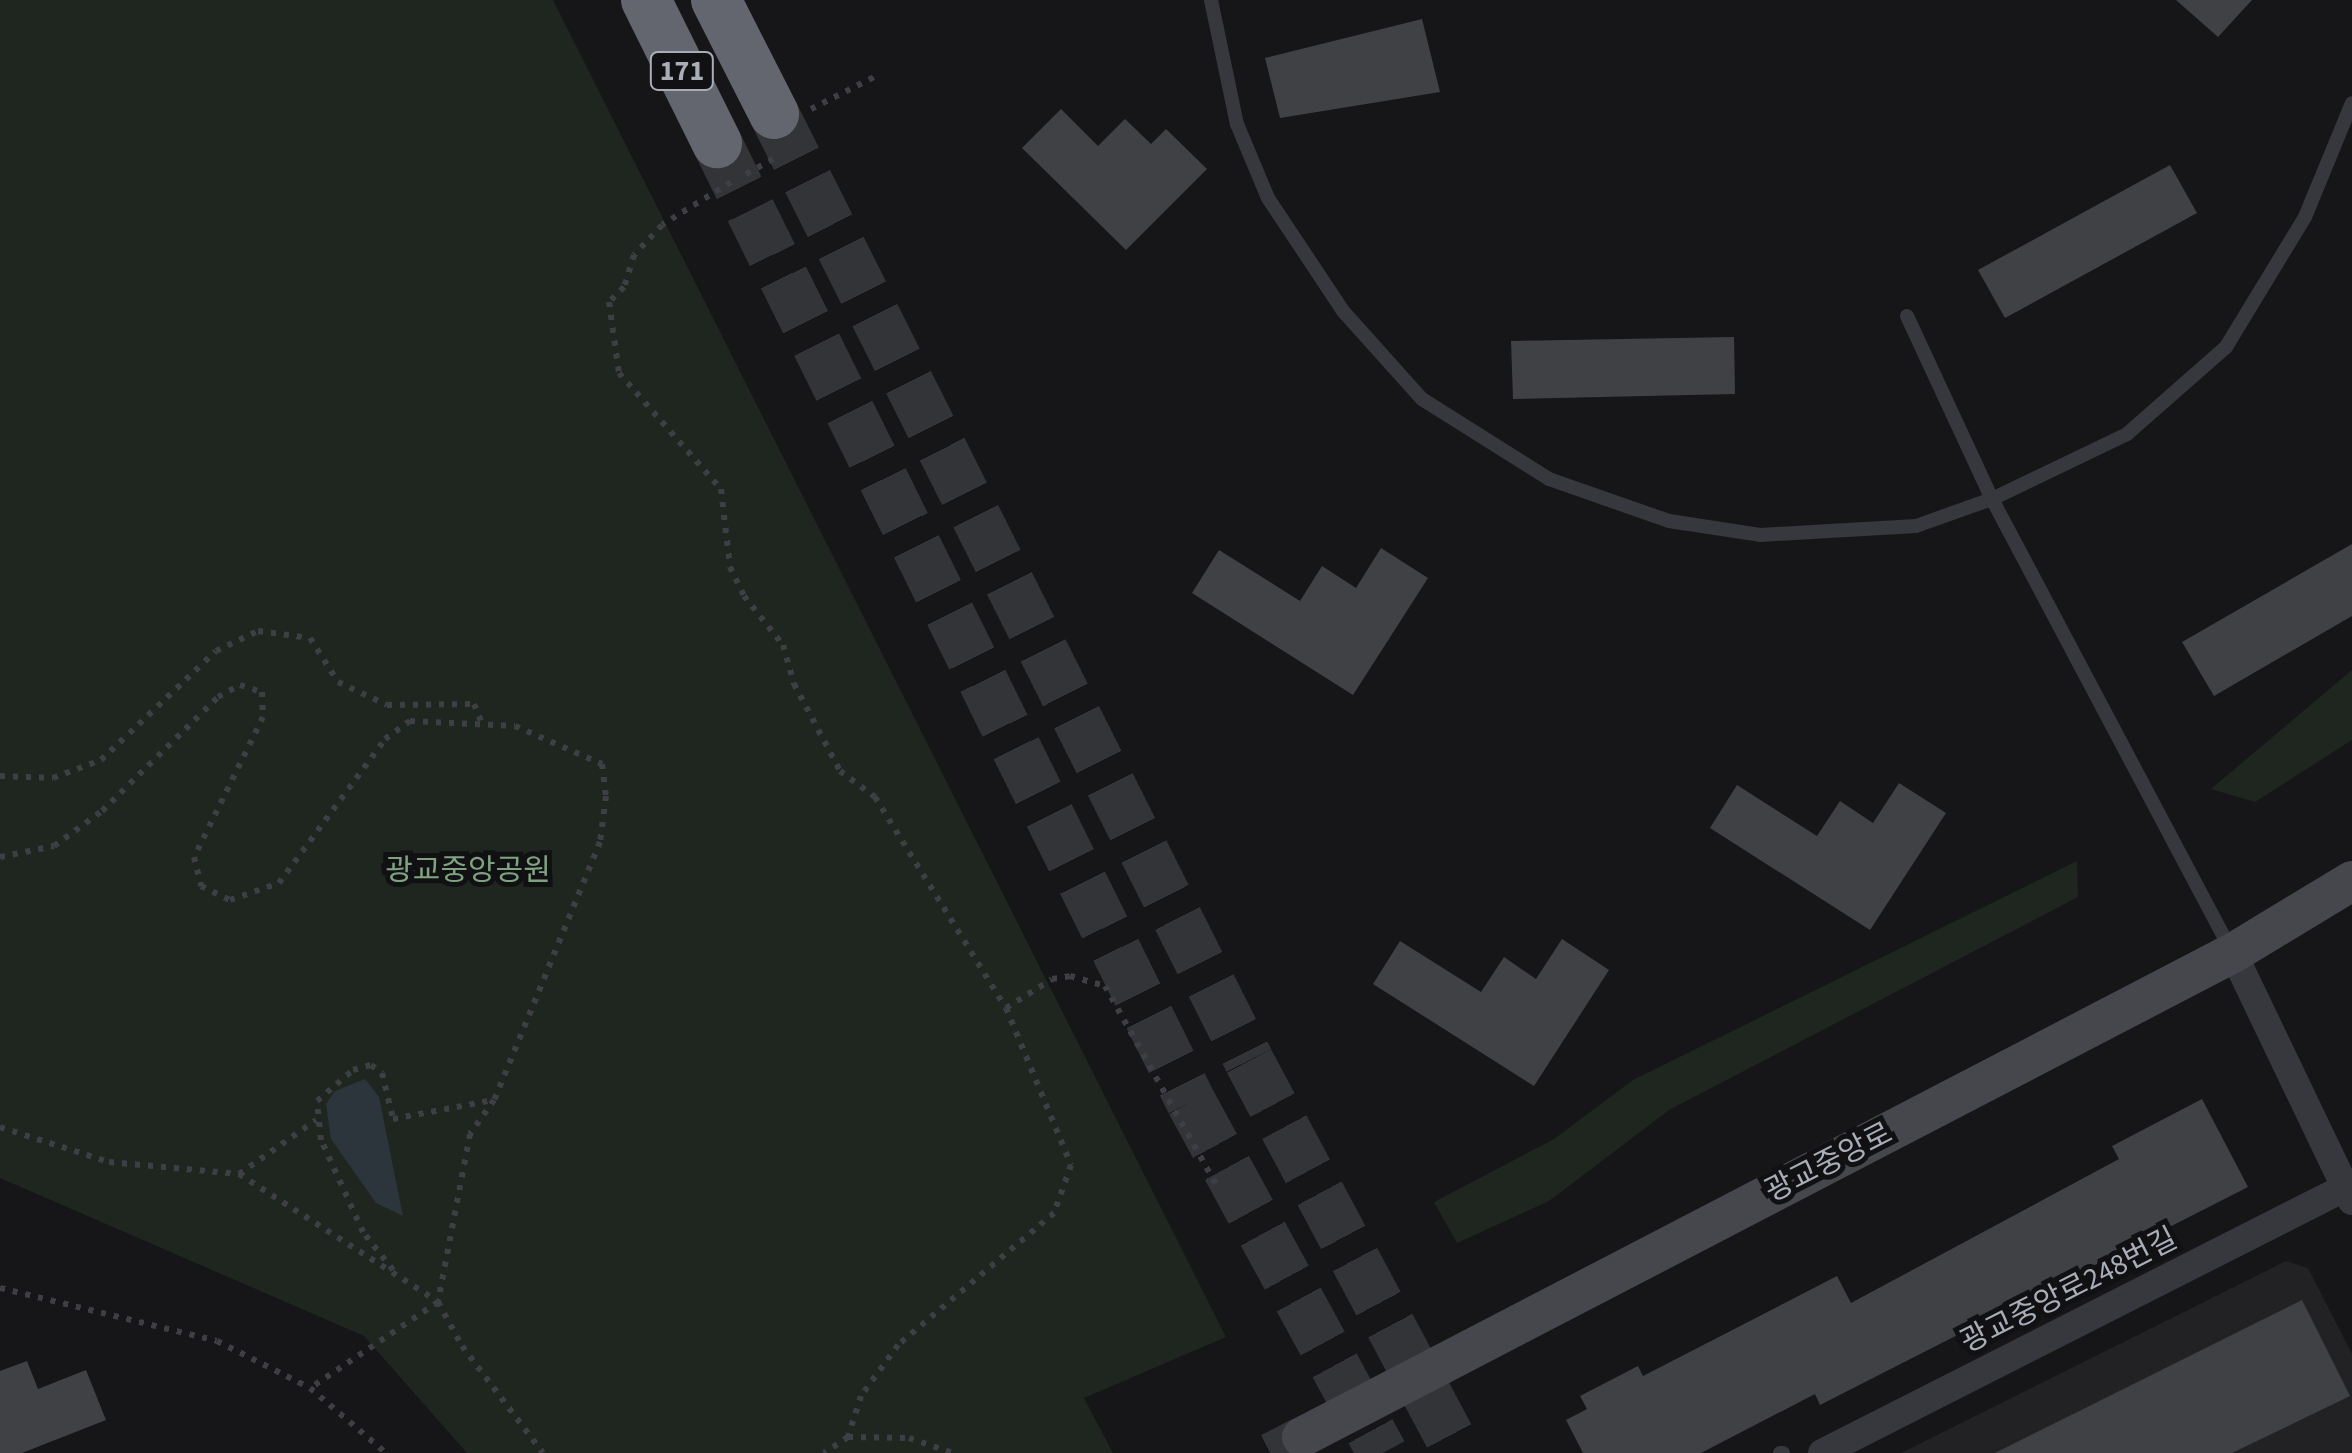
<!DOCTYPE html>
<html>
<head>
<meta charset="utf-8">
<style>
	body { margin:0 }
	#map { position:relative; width:2352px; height:1453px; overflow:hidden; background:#161618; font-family:"Source Sans 3","Noto Sans KR",sans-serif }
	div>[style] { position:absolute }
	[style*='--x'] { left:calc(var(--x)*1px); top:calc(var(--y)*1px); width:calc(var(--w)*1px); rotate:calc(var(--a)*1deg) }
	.built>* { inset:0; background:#222225 }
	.green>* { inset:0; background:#1e261f }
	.water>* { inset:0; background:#2c353c }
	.building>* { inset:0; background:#404145 }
	.secondary-tunnel>* { height:40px; margin-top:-20px; transform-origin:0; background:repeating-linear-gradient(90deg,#333438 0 40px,transparent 0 60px) }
	.motorway-tunnel>* { height:50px; margin-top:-25px; transform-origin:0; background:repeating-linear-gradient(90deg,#333438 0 50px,transparent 0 75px) }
	.path>* { height:6px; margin-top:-3px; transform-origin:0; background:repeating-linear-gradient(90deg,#3d3f44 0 5px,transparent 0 13px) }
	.service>* { height:14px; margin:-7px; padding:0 7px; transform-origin:7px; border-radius:7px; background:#37383d }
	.minor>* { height:28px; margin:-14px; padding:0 14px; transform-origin:14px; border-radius:14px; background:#37383d }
	.secondary>* { height:40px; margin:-20px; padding:0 20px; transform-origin:20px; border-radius:20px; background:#45474d }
	.motorway>* { height:50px; margin:-25px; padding:0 25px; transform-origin:25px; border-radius:25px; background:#63666e }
	span { translate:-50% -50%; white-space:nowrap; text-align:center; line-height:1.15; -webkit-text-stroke:10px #111113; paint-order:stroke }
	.shield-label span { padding:2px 8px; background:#111113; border:2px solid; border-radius:8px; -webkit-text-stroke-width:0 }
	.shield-label { font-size:28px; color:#a8adb8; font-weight:700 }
	.park-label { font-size:30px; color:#7fa381 }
	.street-label { font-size:30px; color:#a8adb8 }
</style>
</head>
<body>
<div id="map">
	<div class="built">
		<div style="clip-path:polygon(2286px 1261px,2308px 1268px,2352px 1354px,2352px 1453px,1901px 1453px)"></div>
	</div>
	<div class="green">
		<div style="clip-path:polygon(0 0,553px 0,1226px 1337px,1084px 1398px,1113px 1453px,467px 1453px,364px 1336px,0 1178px)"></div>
		<div style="clip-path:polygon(2352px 670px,2352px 740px,2255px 802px,2211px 789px)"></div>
		<div style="clip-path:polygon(2077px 861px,2078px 897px,1669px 1110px,1549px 1201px,1457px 1243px,1434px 1202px,1554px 1139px,1633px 1080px)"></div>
	</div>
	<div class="water">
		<div style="clip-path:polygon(365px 1079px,379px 1097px,403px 1216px,376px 1203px,331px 1139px,326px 1104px,335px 1091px)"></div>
	</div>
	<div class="building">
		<div style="clip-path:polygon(2176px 0,2252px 0,2218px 37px)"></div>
		<div style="clip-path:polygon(1422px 19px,1440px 92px,1280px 118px,1265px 58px)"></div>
		<div style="clip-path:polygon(1061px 109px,1098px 146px,1125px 119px,1151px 144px,1166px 129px,1207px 169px,1126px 250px,1022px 148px)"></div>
		<div style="clip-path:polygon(2170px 165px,2197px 213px,2005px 318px,1978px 270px)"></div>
		<div style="clip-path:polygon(1734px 337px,1735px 394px,1513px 399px,1511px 341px)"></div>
		<div style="clip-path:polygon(2352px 544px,2352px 616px,2214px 696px,2182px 642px)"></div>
		<div style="clip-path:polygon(1381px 548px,1428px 578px,1353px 695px,1192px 593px,1219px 550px,1300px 601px,1322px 566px,1356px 588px)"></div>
		<div style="clip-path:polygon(1899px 783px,1946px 813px,1870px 930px,1710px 828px,1737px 785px,1817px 836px,1840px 801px,1873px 823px)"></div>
		<div style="clip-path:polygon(1562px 939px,1609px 970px,1534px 1086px,1373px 984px,1400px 941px,1481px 992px,1504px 957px,1536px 979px)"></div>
		<div style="clip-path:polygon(2202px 1099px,2248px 1187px,1820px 1405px,1815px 1394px,1701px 1453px,1583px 1453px,1566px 1420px,1587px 1409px,1580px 1396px,1638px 1366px,1643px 1376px,1837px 1276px,1851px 1303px,2119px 1159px,2112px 1146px)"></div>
		<div style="clip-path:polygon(2302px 1300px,2350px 1396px,2232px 1453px,1995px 1453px)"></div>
		<div style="clip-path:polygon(27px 1361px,38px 1389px,86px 1370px,106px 1420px,22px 1453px,0 1453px,0 1371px)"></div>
	</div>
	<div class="secondary-tunnel">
		<div style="--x:1270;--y:1453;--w:36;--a:-27"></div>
	</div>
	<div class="motorway-tunnel">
		<div style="--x:774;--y:114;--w:1059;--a:63.36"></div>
		<div style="--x:1249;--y:1061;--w:444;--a:61.9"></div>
		<div style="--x:717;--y:143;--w:1070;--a:63.7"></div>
		<div style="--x:1191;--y:1102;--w:400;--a:61.4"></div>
	</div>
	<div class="path">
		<div style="--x:811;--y:109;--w:71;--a:-26.9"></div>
		<div style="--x:746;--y:174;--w:38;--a:-29"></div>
		<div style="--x:731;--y:182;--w:81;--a:148.1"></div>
		<div style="--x:662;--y:225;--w:41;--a:133"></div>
		<div style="--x:634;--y:255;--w:34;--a:107"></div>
		<div style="--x:624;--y:287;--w:21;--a:135"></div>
		<div style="--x:609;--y:302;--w:72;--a:82"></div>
		<div style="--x:619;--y:373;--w:154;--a:48.7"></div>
		<div style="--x:721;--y:489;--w:79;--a:83.4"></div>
		<div style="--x:730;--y:567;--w:32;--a:64"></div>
		<div style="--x:744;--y:596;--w:63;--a:51.5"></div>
		<div style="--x:783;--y:645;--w:41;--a:74.2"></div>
		<div style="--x:794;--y:684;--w:98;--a:62.1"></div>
		<div style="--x:840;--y:771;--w:44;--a:36.6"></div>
		<div style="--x:875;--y:797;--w:248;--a:58.2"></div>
		<div style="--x:1006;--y:1008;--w:170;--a:67.5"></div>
		<div style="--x:1071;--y:1165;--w:51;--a:109.5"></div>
		<div style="--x:1054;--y:1213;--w:204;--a:139.8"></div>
		<div style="--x:898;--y:1345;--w:63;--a:126"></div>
		<div style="--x:861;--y:1396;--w:43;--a:107.6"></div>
		<div style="--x:848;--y:1437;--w:29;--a:146"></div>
		<div style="--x:0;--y:776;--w:53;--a:2.2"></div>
		<div style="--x:53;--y:778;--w:51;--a:-20.6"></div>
		<div style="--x:101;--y:760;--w:158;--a:-43.5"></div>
		<div style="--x:216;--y:651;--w:47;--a:-25.5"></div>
		<div style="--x:258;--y:631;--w:52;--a:7.7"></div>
		<div style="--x:310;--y:638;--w:52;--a:57.5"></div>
		<div style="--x:338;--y:682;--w:54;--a:25.1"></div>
		<div style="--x:387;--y:705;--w:87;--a:-0.7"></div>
		<div style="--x:474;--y:704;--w:18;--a:68"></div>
		<div style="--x:0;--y:857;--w:55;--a:-11.5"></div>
		<div style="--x:54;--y:846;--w:59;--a:-36.1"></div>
		<div style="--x:102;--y:811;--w:163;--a:-44.5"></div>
		<div style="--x:218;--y:697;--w:25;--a:-29"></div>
		<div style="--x:240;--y:685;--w:23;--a:18"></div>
		<div style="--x:262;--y:692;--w:25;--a:88"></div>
		<div style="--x:263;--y:717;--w:156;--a:116.2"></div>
		<div style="--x:194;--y:857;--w:30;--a:76"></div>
		<div style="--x:201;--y:886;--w:32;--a:26"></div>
		<div style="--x:230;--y:900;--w:52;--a:-19.1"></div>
		<div style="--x:279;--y:883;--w:179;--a:-53.6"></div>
		<div style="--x:385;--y:739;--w:31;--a:-36"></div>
		<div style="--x:410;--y:721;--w:105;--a:2.7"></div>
		<div style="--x:515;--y:726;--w:95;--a:23.6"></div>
		<div style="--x:602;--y:764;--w:32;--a:83"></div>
		<div style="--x:606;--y:796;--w:46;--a:97.4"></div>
		<div style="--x:600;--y:842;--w:279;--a:112.3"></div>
		<div style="--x:494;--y:1100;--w:42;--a:125.2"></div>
		<div style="--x:470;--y:1134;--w:171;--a:100.8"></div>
		<div style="--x:438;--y:1302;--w:154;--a:146.1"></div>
		<div style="--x:1006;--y:1008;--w:54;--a:-32.2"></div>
		<div style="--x:1052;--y:979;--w:18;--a:-9"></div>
		<div style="--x:1070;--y:976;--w:36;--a:16"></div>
		<div style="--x:1105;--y:986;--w:231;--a:60.8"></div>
		<div style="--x:0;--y:1127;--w:114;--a:17.8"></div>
		<div style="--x:109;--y:1162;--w:131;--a:5.3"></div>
		<div style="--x:239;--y:1174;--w:237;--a:32.7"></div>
		<div style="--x:438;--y:1302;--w:50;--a:61.4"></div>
		<div style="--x:462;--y:1346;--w:134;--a:52.9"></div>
		<div style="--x:239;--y:1174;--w:94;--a:-35"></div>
		<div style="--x:393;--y:1270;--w:48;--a:-128.3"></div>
		<div style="--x:363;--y:1232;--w:101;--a:-114.5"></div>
		<div style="--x:321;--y:1140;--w:39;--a:-96"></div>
		<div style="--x:317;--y:1101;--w:48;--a:-40.7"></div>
		<div style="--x:353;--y:1070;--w:19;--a:-16"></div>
		<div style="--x:371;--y:1065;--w:14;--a:36"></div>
		<div style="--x:382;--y:1073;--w:47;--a:76.6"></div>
		<div style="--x:393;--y:1119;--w:103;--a:-10.7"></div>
		<div style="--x:0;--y:1288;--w:223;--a:13.7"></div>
		<div style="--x:217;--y:1341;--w:104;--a:26.8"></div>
		<div style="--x:310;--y:1388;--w:100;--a:40.5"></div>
		<div style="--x:848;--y:1437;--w:61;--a:0.9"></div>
		<div style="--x:909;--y:1438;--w:46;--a:18.8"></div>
	</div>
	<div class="service">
		<div style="--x:1211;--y:0;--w:127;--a:78.2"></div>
		<div style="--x:1237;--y:124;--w:80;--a:67.3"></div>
		<div style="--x:1268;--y:198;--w:136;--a:56.4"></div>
		<div style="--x:1343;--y:311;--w:118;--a:48.1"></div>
		<div style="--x:1422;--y:399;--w:150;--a:32.2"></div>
		<div style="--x:1549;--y:479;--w:127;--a:19.3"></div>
		<div style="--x:1669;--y:521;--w:92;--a:8.7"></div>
		<div style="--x:1760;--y:535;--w:156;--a:-3.3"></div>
		<div style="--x:1916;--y:526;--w:81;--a:-19.6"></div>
		<div style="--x:1992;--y:499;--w:150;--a:-25.7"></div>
		<div style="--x:2127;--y:434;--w:132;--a:-41.3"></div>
		<div style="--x:2226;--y:347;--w:152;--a:-58.7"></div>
		<div style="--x:2305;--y:217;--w:123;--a:-67.6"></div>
		<div style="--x:1907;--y:316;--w:202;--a:65.1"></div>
		<div style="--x:1992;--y:499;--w:513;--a:62.09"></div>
		<div style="--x:1780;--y:1453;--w:3;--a:0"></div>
	</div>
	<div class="minor">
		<div style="--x:2233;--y:953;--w:275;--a:64.4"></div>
		<div style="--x:1822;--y:1453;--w:594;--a:-26.91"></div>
	</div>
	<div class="secondary">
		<div style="--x:1302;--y:1437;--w:1049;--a:-27.47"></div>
		<div style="--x:2233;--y:953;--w:139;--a:-31.2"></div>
	</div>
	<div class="motorway">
		<div style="--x:646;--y:0;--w:160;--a:63.6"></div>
		<div style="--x:716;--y:0;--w:128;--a:63"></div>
	</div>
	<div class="shield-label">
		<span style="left:682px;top:71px">171</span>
	</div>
	<div class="park-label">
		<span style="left:468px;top:871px">광교중앙공원</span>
	</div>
	<div class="street-label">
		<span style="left:1829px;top:1163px;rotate:-27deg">광교중앙로</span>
		<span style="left:2069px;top:1291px;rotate:-27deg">광교중앙로248번길</span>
	</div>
</div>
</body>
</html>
